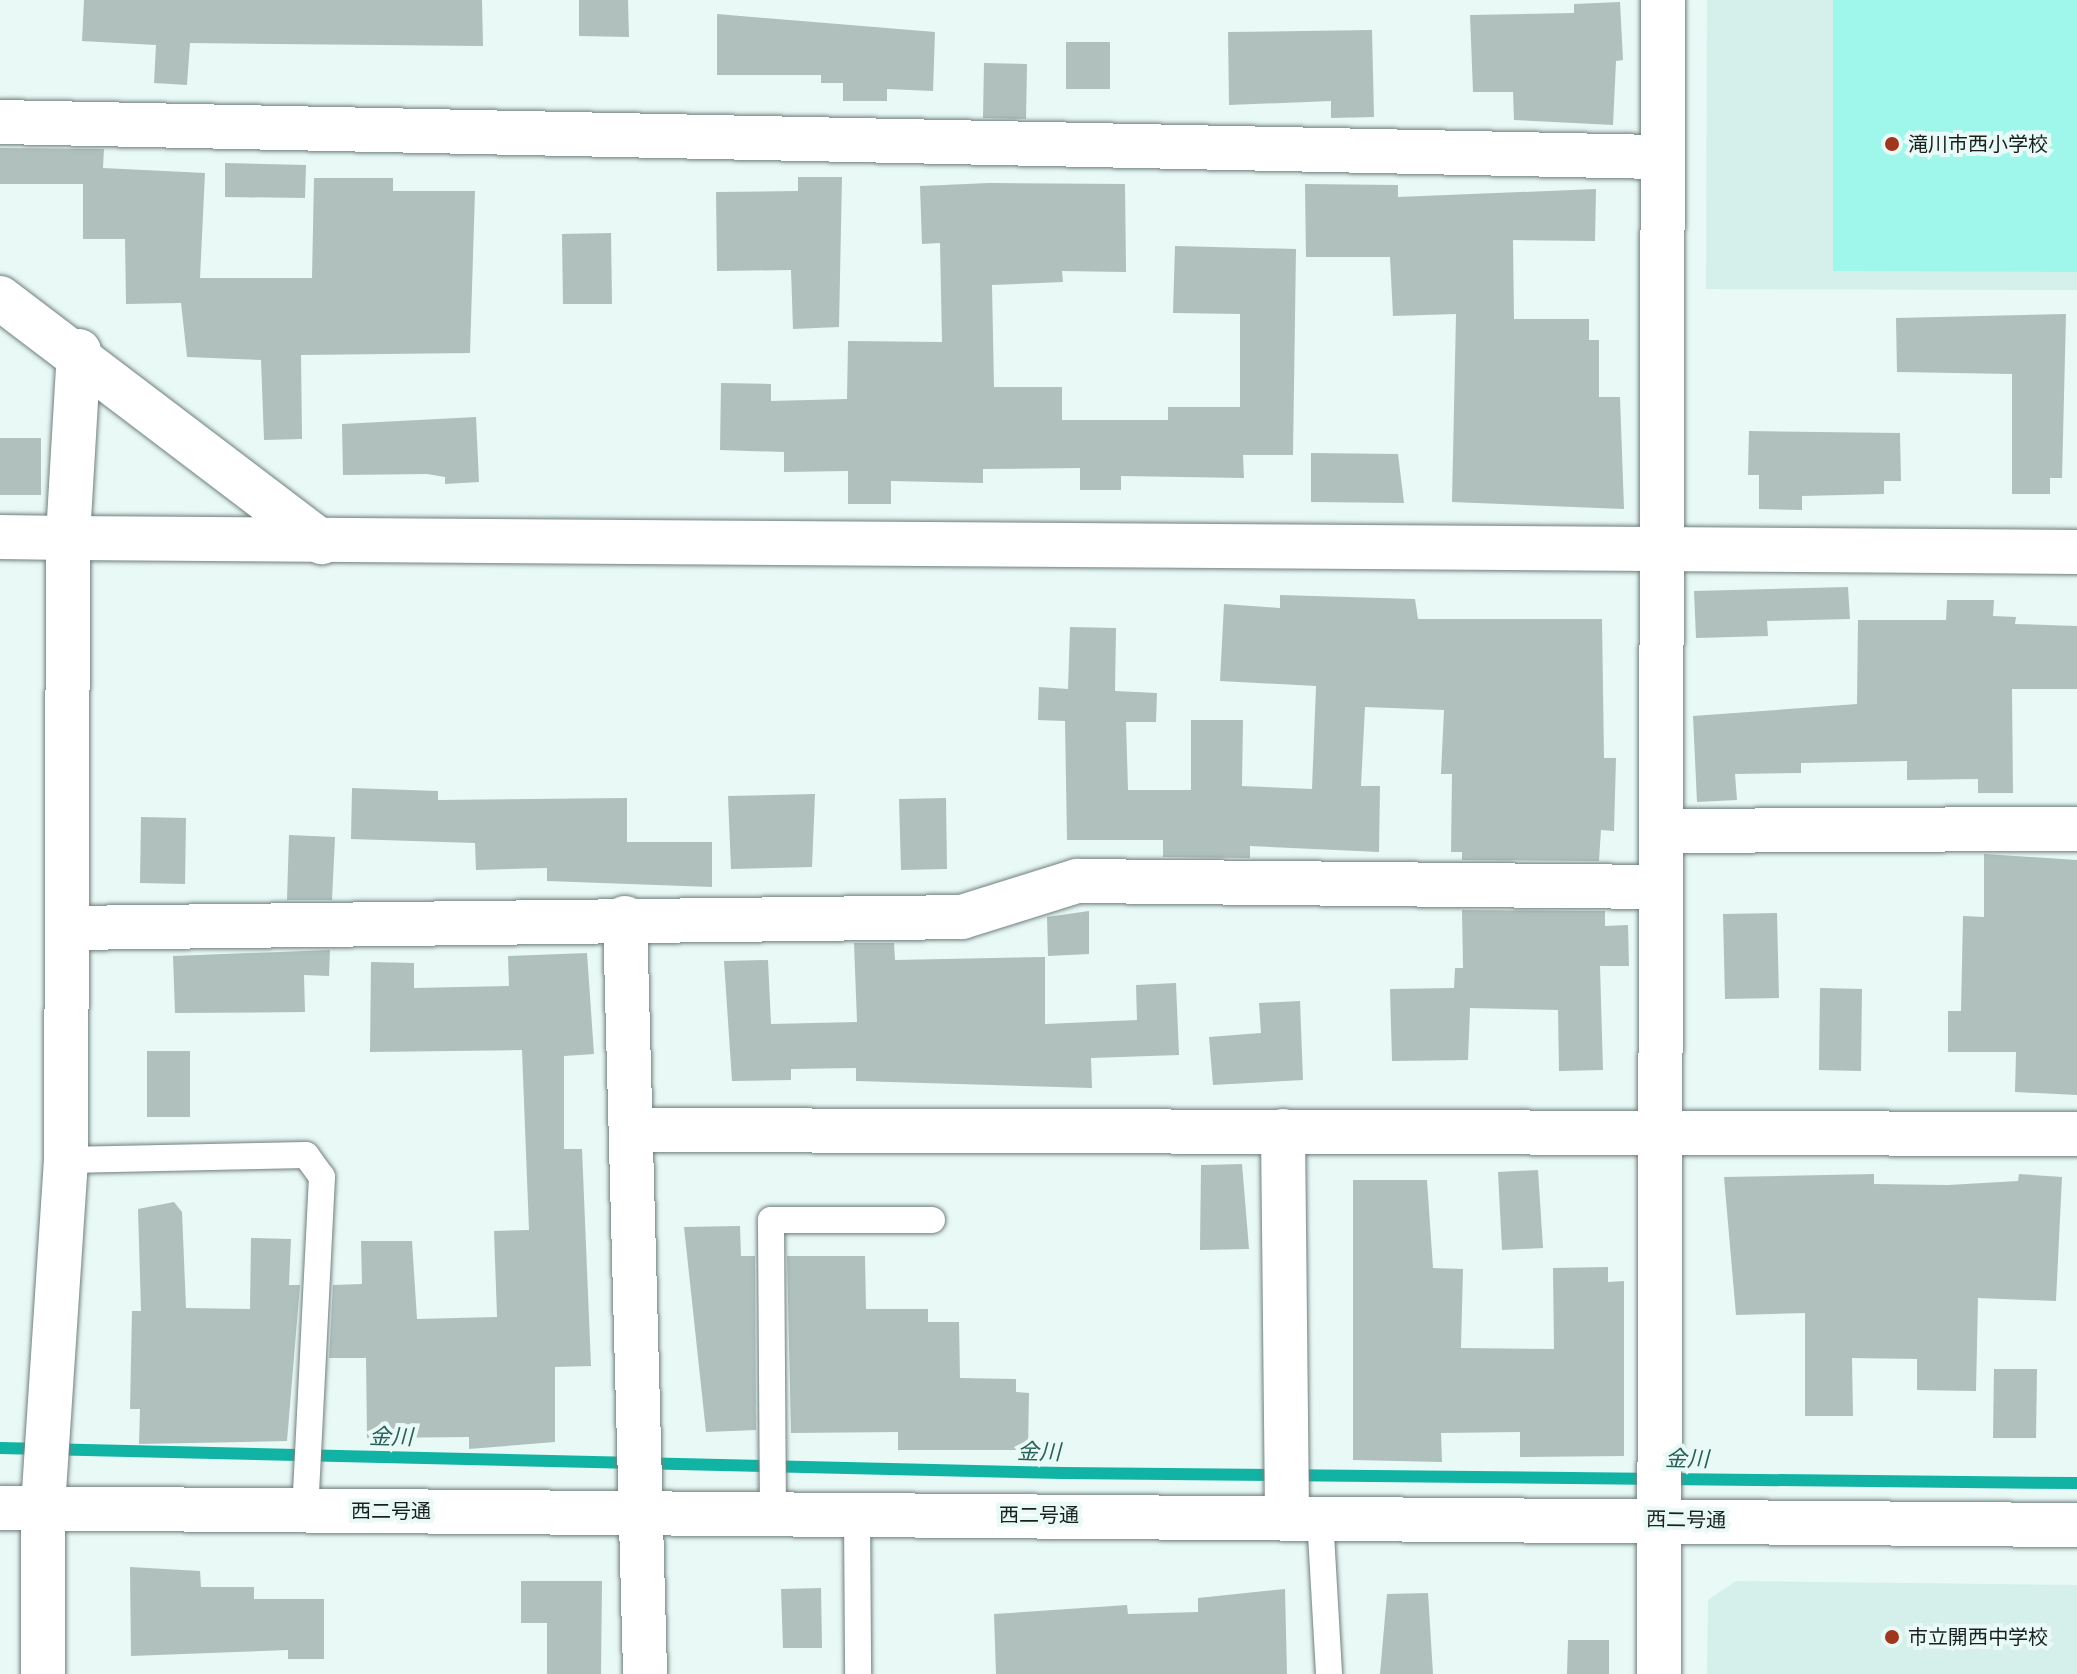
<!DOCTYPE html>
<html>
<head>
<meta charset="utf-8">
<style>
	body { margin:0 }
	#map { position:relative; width:2077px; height:1674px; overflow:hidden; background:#e8f9f6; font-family:Inter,"Noto Sans JP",sans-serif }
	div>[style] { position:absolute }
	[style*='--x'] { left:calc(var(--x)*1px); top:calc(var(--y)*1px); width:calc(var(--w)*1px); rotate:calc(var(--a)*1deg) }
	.built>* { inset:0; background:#d5efeb }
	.green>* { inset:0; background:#9ef7ea }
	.stream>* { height:12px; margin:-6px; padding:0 6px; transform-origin:6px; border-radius:6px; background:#11b3a4 }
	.building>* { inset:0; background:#b0c0bd }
	.roads { filter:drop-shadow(0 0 2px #707f7d) drop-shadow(0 0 2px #707f7d) }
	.lane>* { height:26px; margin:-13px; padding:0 13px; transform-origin:13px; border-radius:13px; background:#fff }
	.street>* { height:44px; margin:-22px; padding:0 22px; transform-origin:22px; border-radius:22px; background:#fff }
	.secondary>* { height:44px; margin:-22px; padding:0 22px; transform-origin:22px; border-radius:22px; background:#fff }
	.dots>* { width:22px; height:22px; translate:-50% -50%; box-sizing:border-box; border:4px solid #e8f9f6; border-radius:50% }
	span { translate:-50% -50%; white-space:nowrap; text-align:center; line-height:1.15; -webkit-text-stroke:8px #e8f9f6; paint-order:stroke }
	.poi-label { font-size:20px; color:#1a201f }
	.left { translate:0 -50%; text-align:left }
	.street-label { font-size:20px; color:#1a201f }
	.water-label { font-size:22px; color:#286059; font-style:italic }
</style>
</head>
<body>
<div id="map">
	<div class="built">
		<div style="clip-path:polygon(1707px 0,2077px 0,2077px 290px,1706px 289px)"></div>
		<div style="clip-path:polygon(1736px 1581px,2077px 1585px,2077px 1674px,1707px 1674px,1708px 1600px)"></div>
	</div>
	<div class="green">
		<div style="clip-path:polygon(1833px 0,2077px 0,2077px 272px,1833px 271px)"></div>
	</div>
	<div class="stream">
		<div style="--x:0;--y:1448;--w:1063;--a:1.35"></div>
		<div style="--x:1063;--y:1473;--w:1014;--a:0.57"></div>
	</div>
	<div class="building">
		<div style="clip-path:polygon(84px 0,482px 0,483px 46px,190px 43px,187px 85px,154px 83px,156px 45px,82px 41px)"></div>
		<div style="clip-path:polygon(579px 0,628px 0,629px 37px,579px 36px)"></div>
		<div style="clip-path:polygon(1620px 2px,1623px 60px,1616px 61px,1613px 125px,1514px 120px,1513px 92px,1473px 92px,1470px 15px,1574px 13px,1574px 4px)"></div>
		<div style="clip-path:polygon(717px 14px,935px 32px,933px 91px,887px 89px,887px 101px,843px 101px,843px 83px,821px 83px,821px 75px,717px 75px)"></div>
		<div style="clip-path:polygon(1372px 30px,1374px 117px,1331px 118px,1331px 101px,1229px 105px,1228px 32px)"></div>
		<div style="clip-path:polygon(1066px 42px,1110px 42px,1110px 89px,1066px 89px)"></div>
		<div style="clip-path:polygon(984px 63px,1027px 64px,1026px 119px,983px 118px)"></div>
		<div style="clip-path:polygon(0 148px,104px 149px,103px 168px,205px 173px,200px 278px,312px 278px,314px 178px,393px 178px,393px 191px,475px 191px,470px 353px,301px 355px,302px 439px,264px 440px,261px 360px,187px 357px,181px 303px,126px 304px,125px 239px,83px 239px,83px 184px,0 184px)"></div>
		<div style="clip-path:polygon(225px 163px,306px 165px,305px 198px,225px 197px)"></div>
		<div style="clip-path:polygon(798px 177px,842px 177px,839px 327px,793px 329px,791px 270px,717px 271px,716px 192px,798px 191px)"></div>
		<div style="clip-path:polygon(989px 183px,1125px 184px,1126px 272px,1062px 271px,1063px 282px,992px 285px,994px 387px,1062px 387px,1062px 420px,1168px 420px,1168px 407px,1240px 407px,1240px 314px,1173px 313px,1175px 246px,1296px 249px,1293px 455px,1243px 455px,1244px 478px,1121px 476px,1121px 490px,1080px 490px,1080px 468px,983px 469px,983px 483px,891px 481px,891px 504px,848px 504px,848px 471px,784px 472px,784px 452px,720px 450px,721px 383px,771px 384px,771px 401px,847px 399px,848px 341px,942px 342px,940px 243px,922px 244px,920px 186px)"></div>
		<div style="clip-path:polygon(1305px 184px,1398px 185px,1398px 197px,1596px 189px,1595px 241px,1513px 240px,1514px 319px,1589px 319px,1589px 340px,1599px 340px,1599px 397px,1620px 397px,1624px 509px,1452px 502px,1456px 314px,1393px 316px,1390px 257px,1306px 257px)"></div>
		<div style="clip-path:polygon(611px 233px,612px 304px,563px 304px,562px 234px)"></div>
		<div style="clip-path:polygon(2066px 314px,2062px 478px,2050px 478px,2050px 494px,2012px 494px,2012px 374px,1897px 372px,1896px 318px)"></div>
		<div style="clip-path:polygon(476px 417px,479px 482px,445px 484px,445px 477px,427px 474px,343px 475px,342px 424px)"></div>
		<div style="clip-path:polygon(1749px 431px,1900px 433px,1901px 481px,1884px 481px,1884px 494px,1802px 496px,1802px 510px,1759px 509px,1759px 475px,1748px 475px)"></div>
		<div style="clip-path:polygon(0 438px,41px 438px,41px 495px,0 495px)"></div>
		<div style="clip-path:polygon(1311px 453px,1398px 454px,1404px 503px,1311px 502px)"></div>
		<div style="clip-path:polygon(1848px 587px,1850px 619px,1767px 621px,1768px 636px,1696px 638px,1694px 591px)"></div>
		<div style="clip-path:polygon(1280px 595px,1415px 599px,1418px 619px,1602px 619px,1604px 758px,1616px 758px,1614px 831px,1601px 830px,1599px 861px,1462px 860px,1462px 852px,1451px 852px,1452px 774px,1441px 774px,1444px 710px,1365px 707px,1361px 786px,1380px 786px,1379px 852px,1250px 846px,1250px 858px,1163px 857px,1163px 840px,1067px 840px,1065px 721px,1038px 720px,1039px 687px,1068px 689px,1070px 627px,1116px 628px,1115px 691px,1157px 693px,1156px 722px,1126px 722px,1128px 790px,1191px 790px,1191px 720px,1243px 720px,1242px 786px,1312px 789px,1316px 686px,1220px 681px,1224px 604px,1280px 608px)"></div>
		<div style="clip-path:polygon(1947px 600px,1994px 600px,1993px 616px,2016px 617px,2015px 624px,2077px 626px,2077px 689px,2012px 689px,2013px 793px,1978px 793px,1978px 779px,1907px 780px,1907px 761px,1801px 763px,1801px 773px,1735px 774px,1737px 800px,1697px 802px,1693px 716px,1857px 704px,1858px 620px,1946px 620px)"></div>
		<div style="clip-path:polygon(352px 788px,438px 791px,438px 800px,627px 798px,627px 842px,712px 842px,712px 887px,547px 881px,547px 868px,476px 870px,475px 843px,351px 839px)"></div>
		<div style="clip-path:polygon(815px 794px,812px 867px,731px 869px,728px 796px)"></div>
		<div style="clip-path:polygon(946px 798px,947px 869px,901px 870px,899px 799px)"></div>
		<div style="clip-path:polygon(141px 817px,186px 818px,185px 884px,140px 883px)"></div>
		<div style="clip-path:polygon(289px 835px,335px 837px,332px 900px,287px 900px)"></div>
		<div style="clip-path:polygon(1984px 854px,2077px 860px,2077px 1095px,2015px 1092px,2016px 1052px,1948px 1052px,1948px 1011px,1961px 1011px,1963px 916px,1984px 917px)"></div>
		<div style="clip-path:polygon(1462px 910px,1605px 911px,1605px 926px,1628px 925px,1629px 966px,1600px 966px,1603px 1070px,1559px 1071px,1558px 1010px,1470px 1008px,1468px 1060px,1392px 1061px,1390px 989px,1454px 988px,1455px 968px,1463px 968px)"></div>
		<div style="clip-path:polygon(1089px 911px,1089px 954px,1048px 956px,1047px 917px)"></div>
		<div style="clip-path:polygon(1777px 913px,1779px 998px,1725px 999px,1723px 914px)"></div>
		<div style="clip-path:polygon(854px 943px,894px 943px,895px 960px,1045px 957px,1045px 1024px,1137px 1020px,1136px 985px,1176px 983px,1179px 1055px,1091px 1058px,1092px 1088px,856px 1081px,856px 1068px,791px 1069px,791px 1080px,732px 1081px,724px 961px,768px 960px,771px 1024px,857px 1022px)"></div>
		<div style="clip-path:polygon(330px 950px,329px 976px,304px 975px,305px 1012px,175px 1013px,173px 956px)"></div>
		<div style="clip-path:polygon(587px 953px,594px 1054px,564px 1056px,564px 1149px,582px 1149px,591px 1366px,555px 1367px,555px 1442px,469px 1449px,469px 1437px,367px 1438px,366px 1358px,329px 1358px,333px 1285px,362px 1284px,361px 1241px,412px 1241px,417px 1319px,497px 1317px,494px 1231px,529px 1230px,522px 1050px,370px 1052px,371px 962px,414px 963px,414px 988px,509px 986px,508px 956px)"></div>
		<div style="clip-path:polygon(1820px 988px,1862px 989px,1861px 1071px,1819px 1070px)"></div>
		<div style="clip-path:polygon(1300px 1001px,1303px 1080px,1213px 1085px,1209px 1037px,1261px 1033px,1259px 1003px)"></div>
		<div style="clip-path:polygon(147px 1051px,190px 1051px,190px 1117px,147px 1117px)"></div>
		<div style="clip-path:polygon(1242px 1164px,1249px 1249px,1200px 1250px,1201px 1165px)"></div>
		<div style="clip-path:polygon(1538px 1170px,1543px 1248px,1502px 1250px,1498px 1172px)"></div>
		<div style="clip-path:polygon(1874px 1174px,1874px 1184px,1948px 1185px,2018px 1181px,2019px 1174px,2062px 1177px,2056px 1301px,1978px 1298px,1976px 1391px,1917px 1390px,1917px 1359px,1852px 1358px,1853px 1416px,1805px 1416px,1805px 1313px,1736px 1315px,1724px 1177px)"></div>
		<div style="clip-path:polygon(1353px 1180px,1427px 1180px,1433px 1268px,1463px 1269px,1461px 1348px,1554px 1349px,1553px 1268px,1608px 1267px,1608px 1282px,1624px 1281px,1624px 1456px,1520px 1457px,1520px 1432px,1441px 1433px,1442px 1462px,1353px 1460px)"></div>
		<div style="clip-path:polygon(174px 1202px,182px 1212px,186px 1308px,250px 1309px,251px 1238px,291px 1239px,289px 1285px,300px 1285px,287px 1441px,139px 1444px,140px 1409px,130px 1409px,132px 1311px,141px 1311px,138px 1209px)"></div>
		<div style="clip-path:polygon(740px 1226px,741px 1256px,755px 1256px,756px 1430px,706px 1432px,684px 1227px)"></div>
		<div style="clip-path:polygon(787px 1256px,865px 1256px,866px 1309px,928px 1309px,928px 1322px,959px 1322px,960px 1378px,1016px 1379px,1016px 1392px,1029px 1393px,1028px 1450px,898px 1450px,898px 1432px,791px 1433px)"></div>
		<div style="clip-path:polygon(1994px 1369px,2037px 1369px,2036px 1438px,1993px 1438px)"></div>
		<div style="clip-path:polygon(130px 1567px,200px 1571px,201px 1587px,254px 1587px,254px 1599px,324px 1599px,324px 1659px,288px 1659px,288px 1650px,131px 1656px)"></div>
		<div style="clip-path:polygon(521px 1581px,602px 1581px,601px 1674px,547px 1674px,547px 1623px,521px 1623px)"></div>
		<div style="clip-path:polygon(821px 1588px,822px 1648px,783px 1648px,781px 1589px)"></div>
		<div style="clip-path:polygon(1285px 1589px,1287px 1674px,996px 1674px,994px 1614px,1127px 1605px,1128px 1614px,1198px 1612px,1198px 1598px)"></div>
		<div style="clip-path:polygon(1428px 1593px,1433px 1674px,1380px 1674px,1387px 1594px)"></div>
		<div style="clip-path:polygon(1568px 1640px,1609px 1640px,1609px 1674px,1567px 1674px)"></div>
	</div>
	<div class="roads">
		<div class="lane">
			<div style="--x:66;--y:1160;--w:240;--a:-1.2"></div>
			<div style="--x:306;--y:1155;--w:27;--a:54"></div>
			<div style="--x:322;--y:1177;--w:334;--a:92.9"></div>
			<div style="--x:773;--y:1514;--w:294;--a:-90.4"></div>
			<div style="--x:771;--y:1220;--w:161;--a:0"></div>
			<div style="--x:857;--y:1514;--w:160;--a:89.6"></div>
			<div style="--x:1320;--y:1517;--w:157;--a:86.7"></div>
		</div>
		<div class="street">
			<div style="--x:0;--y:122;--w:1663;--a:1.21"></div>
			<div style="--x:0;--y:298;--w:404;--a:37.2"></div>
			<div style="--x:79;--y:351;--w:187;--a:93.4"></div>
			<div style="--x:68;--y:538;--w:2009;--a:0.4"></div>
			<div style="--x:1661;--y:831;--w:416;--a:-0.3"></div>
			<div style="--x:625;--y:918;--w:756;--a:88.48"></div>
			<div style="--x:67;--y:928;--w:895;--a:-0.7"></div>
			<div style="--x:962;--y:917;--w:121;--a:-17.4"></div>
			<div style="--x:1077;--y:881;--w:584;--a:0.59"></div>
			<div style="--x:632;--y:1130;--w:1445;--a:0.16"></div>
			<div style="--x:1283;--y:1131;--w:386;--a:89.4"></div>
		</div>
		<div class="secondary">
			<div style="--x:0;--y:537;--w:68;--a:0.8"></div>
			<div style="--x:68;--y:538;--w:622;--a:90.18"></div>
			<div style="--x:66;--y:1160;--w:349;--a:93.8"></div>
			<div style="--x:43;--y:1508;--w:166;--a:90"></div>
			<div style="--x:0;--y:1508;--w:2077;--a:0.47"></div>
			<div style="--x:1659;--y:1674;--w:1674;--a:-89.86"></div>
		</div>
	</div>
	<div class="dots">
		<div style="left:1892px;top:144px;background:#9f361d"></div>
		<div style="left:1892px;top:1637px;background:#9f361d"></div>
	</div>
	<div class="poi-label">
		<span class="left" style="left:1908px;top:144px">滝川市西小学校</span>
		<span class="left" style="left:1908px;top:1637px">市立開西中学校</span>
	</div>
	<div class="street-label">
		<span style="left:391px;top:1511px">西二号通</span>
		<span style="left:1039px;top:1515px">西二号通</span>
		<span style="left:1686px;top:1520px;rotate:1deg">西二号通</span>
	</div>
	<div class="water-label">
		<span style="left:391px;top:1437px;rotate:1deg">金川</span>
		<span style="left:1039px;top:1452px;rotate:1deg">金川</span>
		<span style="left:1687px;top:1459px;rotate:1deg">金川</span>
	</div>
</div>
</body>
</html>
